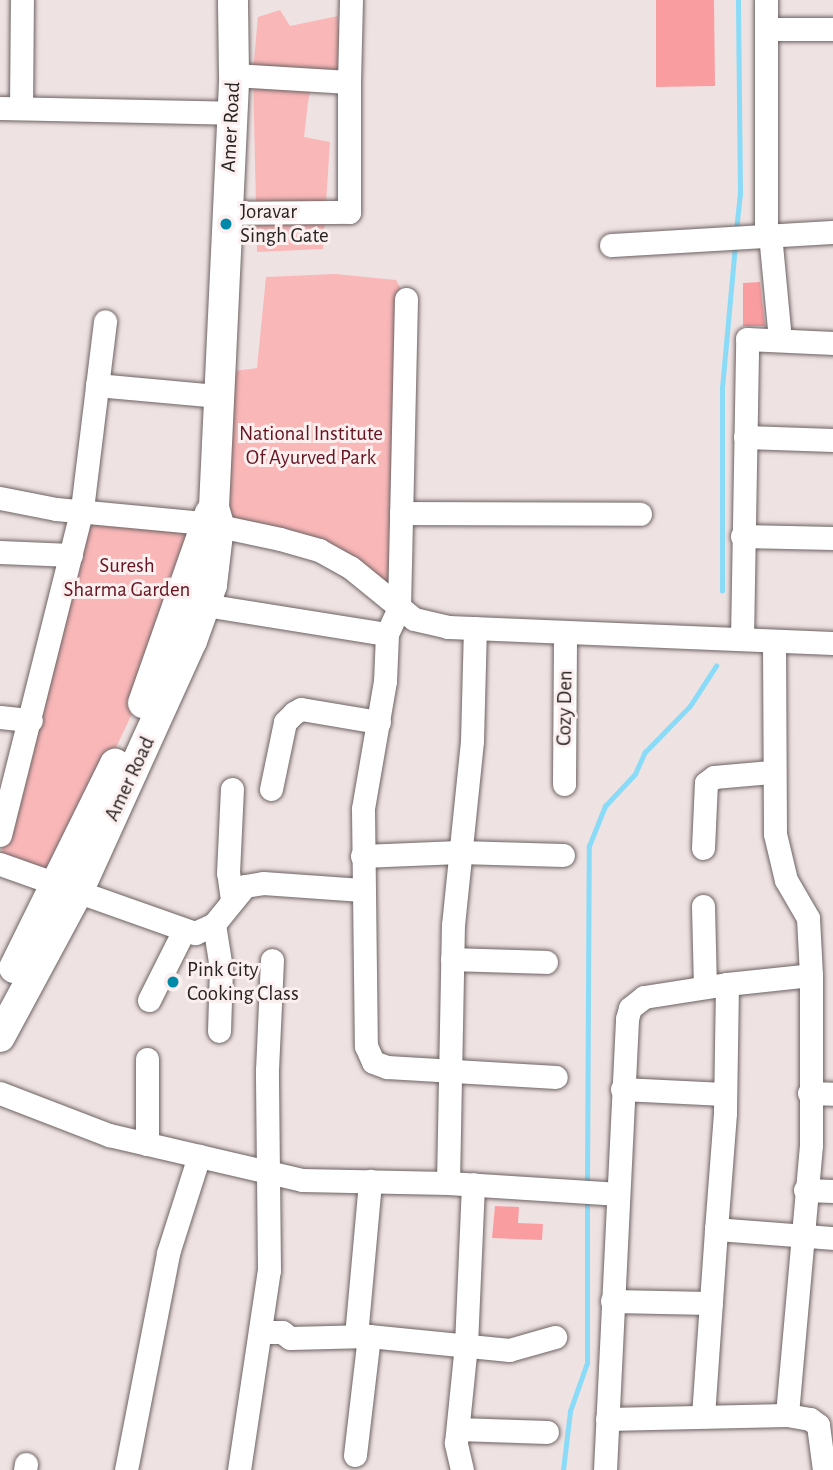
<!DOCTYPE html>
<html>
<head>
<meta charset="utf-8">
<style>
	body { margin:0 }
	#map { position:relative; width:833px; height:1470px; overflow:hidden; background:#efe2e2; font-family:"Alegreya Sans",sans-serif }
	div>[style] { position:absolute }
	[style*='--x'] { left:calc(var(--x)*1px); top:calc(var(--y)*1px); width:calc(var(--w)*1px); rotate:calc(var(--a)*1deg) }
	.green>* { inset:0; background:#f9b7b8 }
	.stream>* { height:4.5px; margin:-2.25px; padding:0 2.25px; transform-origin:2.25px; border-radius:2.25px; background:#89dbf7 }
	.building>* { inset:0; background:#fa9da0 }
	.roads { filter:drop-shadow(0 0 2px #6d6262) drop-shadow(0 0 2px #6d6262) }
	.minor>* { height:23px; margin:-11.5px; padding:0 11.5px; transform-origin:11.5px; border-radius:11.5px; background:#fff }
	.major>* { height:30px; margin:-15px; padding:0 15px; transform-origin:15px; border-radius:15px; background:#fff }
	.dots>* { width:19px; height:19px; translate:-50% -50%; box-sizing:border-box; border:4px solid #fcefef; border-radius:50% }
	span { translate:-50% -50%; white-space:nowrap; text-align:center; line-height:1.15; -webkit-text-stroke:6px #fcefef; paint-order:stroke }
	.street-label { font-size:21px; color:#292424 }
	.poi-label { font-size:21px; color:#292424 }
	.left { translate:0 -50%; text-align:left }
	.park-label { font-size:21px; color:#651520 }
</style>
</head>
<body>
<div id="map">
	<div class="green">
		<div style="clip-path:polygon(280px 10px,290px 26px,338px 16px,342px 79px,313px 78px,308px 102px,304px 137px,330px 142px,323px 249px,257px 252px,253px 71px,258px 17px)"></div>
		<div style="clip-path:polygon(335px 274px,396px 280px,404px 294px,393px 596px,220px 515px,226px 372px,257px 368px,266px 277px)"></div>
		<div style="clip-path:polygon(85px 514px,193px 527px,147px 682px,54px 879px,0 857px)"></div>
	</div>
	<div class="stream">
		<div style="--x:736;--y:231;--w:36;--a:-84"></div>
		<div style="--x:740;--y:195;--w:195;--a:-90.6"></div>
		<div style="--x:722;--y:591;--w:203;--a:-90"></div>
		<div style="--x:722;--y:388;--w:143;--a:-84.8"></div>
		<div style="--x:587;--y:1185;--w:339;--a:-89.7"></div>
		<div style="--x:589;--y:846;--w:43;--a:-68.2"></div>
		<div style="--x:605;--y:806;--w:44;--a:-46.8"></div>
		<div style="--x:635;--y:774;--w:24;--a:-66"></div>
		<div style="--x:645;--y:752;--w:64;--a:-45.6"></div>
		<div style="--x:690;--y:706;--w:48;--a:-57"></div>
		<div style="--x:563;--y:1470;--w:59;--a:-83.2"></div>
		<div style="--x:570;--y:1411;--w:51;--a:-70.5"></div>
		<div style="--x:587;--y:1363;--w:165;--a:-90"></div>
	</div>
	<div class="building">
		<div style="clip-path:polygon(656px 0,714px 0,715px 86px,656px 87px)"></div>
		<div style="clip-path:polygon(760px 282px,765px 326px,743px 326px,743px 283px)"></div>
		<div style="clip-path:polygon(495px 1206px,519px 1207px,518px 1223px,543px 1224px,542px 1240px,492px 1238px)"></div>
	</div>
	<div class="roads">
		<div class="minor">
			<div style="--x:766;--y:0;--w:234;--a:90"></div>
			<div style="--x:766;--y:29;--w:67;--a:0"></div>
			<div style="--x:234;--y:75;--w:115;--a:3.5"></div>
			<div style="--x:349;--y:82;--w:82;--a:-88.6"></div>
			<div style="--x:0;--y:108;--w:232;--a:1.2"></div>
			<div style="--x:21;--y:108;--w:108;--a:-89.5"></div>
			<div style="--x:226;--y:213;--w:123;--a:-0.5"></div>
			<div style="--x:349;--y:212;--w:130;--a:-90"></div>
			<div style="--x:770;--y:234;--w:106;--a:84.6"></div>
			<div style="--x:611;--y:245;--w:222;--a:-3.4"></div>
			<div style="--x:406;--y:299;--w:309;--a:91.3"></div>
			<div style="--x:399;--y:608;--w:29;--a:115"></div>
			<div style="--x:387;--y:634;--w:47;--a:92.4"></div>
			<div style="--x:385;--y:681;--w:130;--a:99.8"></div>
			<div style="--x:363;--y:809;--w:237;--a:89.3"></div>
			<div style="--x:366;--y:1046;--w:17;--a:66"></div>
			<div style="--x:373;--y:1062;--w:15;--a:20"></div>
			<div style="--x:387;--y:1067;--w:169;--a:3.4"></div>
			<div style="--x:97;--y:385;--w:122;--a:5.2"></div>
			<div style="--x:745;--y:437;--w:88;--a:2"></div>
			<div style="--x:0;--y:498;--w:57;--a:11.1"></div>
			<div style="--x:56;--y:509;--w:150;--a:5.4"></div>
			<div style="--x:205;--y:523;--w:77;--a:12"></div>
			<div style="--x:280;--y:539;--w:41;--a:15.8"></div>
			<div style="--x:319;--y:550;--w:35;--a:29"></div>
			<div style="--x:350;--y:567;--w:82;--a:39.1"></div>
			<div style="--x:414;--y:619;--w:35;--a:13"></div>
			<div style="--x:448;--y:627;--w:385;--a:2.4"></div>
			<div style="--x:401;--y:513;--w:239;--a:0.2"></div>
			<div style="--x:742;--y:536;--w:91;--a:1.3"></div>
			<div style="--x:0;--y:552;--w:71;--a:2.4"></div>
			<div style="--x:205;--y:605;--w:184;--a:9.1"></div>
			<div style="--x:742;--y:639;--w:300;--a:-89"></div>
			<div style="--x:747;--y:339;--w:86;--a:2.7"></div>
			<div style="--x:774;--y:641;--w:193;--a:89.7"></div>
			<div style="--x:775;--y:834;--w:47;--a:76.6"></div>
			<div style="--x:786;--y:880;--w:44;--a:59.9"></div>
			<div style="--x:808;--y:918;--w:57;--a:87"></div>
			<div style="--x:0;--y:717;--w:31;--a:6"></div>
			<div style="--x:564;--y:784;--w:152;--a:-89.6"></div>
			<div style="--x:271;--y:789;--w:68;--a:-78.2"></div>
			<div style="--x:285;--y:722;--w:13;--a:-45"></div>
			<div style="--x:294;--y:713;--w:8;--a:-30"></div>
			<div style="--x:301;--y:709;--w:79;--a:9.5"></div>
			<div style="--x:0;--y:835;--w:336;--a:-75.9"></div>
			<div style="--x:82;--y:509;--w:189;--a:-83"></div>
			<div style="--x:703;--y:848;--w:65;--a:-87.4"></div>
			<div style="--x:706;--y:783;--w:10;--a:-37"></div>
			<div style="--x:714;--y:777;--w:57;--a:-5"></div>
			<div style="--x:362;--y:856;--w:97;--a:-2.4"></div>
			<div style="--x:459;--y:852;--w:104;--a:1.7"></div>
			<div style="--x:0;--y:864;--w:207;--a:19.5"></div>
			<div style="--x:195;--y:933;--w:21;--a:-25"></div>
			<div style="--x:214;--y:924;--w:49;--a:-50.8"></div>
			<div style="--x:245;--y:886;--w:18;--a:-9"></div>
			<div style="--x:263;--y:883;--w:99;--a:4"></div>
			<div style="--x:232;--y:900;--w:27;--a:-98"></div>
			<div style="--x:228;--y:873;--w:84;--a:-87.3"></div>
			<div style="--x:703;--y:906;--w:81;--a:88.6"></div>
			<div style="--x:214;--y:924;--w:45;--a:81"></div>
			<div style="--x:221;--y:968;--w:63;--a:91.8"></div>
			<div style="--x:452;--y:959;--w:94;--a:1.8"></div>
			<div style="--x:727;--y:984;--w:84;--a:-6.1"></div>
			<div style="--x:811;--y:975;--w:170;--a:90"></div>
			<div style="--x:811;--y:1145;--w:271;--a:95.1"></div>
			<div style="--x:149;--y:1000;--w:76;--a:-63.4"></div>
			<div style="--x:147;--y:1059;--w:85;--a:90"></div>
			<div style="--x:622;--y:1089;--w:102;--a:2.8"></div>
			<div style="--x:0;--y:1093;--w:117;--a:21.1"></div>
			<div style="--x:109;--y:1135;--w:198;--a:13.1"></div>
			<div style="--x:302;--y:1180;--w:146;--a:1.2"></div>
			<div style="--x:448;--y:1183;--w:168;--a:3.7"></div>
			<div style="--x:809;--y:1093;--w:24;--a:2"></div>
			<div style="--x:448;--y:1183;--w:258;--a:-88.9"></div>
			<div style="--x:453;--y:925;--w:185;--a:-84.1"></div>
			<div style="--x:472;--y:741;--w:113;--a:-88.5"></div>
			<div style="--x:805;--y:1190;--w:28;--a:2"></div>
			<div style="--x:612;--y:1301;--w:99;--a:1.2"></div>
			<div style="--x:261;--y:1332;--w:21;--a:0"></div>
			<div style="--x:282;--y:1332;--w:10;--a:37"></div>
			<div style="--x:290;--y:1338;--w:79;--a:-1.5"></div>
			<div style="--x:369;--y:1336;--w:141;--a:5.7"></div>
			<div style="--x:509;--y:1350;--w:48;--a:-15.8"></div>
			<div style="--x:356;--y:1336;--w:156;--a:-84.8"></div>
			<div style="--x:703;--y:1416;--w:187;--a:-86"></div>
			<div style="--x:607;--y:1419;--w:180;--a:-1.3"></div>
			<div style="--x:787;--y:1415;--w:23;--a:10"></div>
			<div style="--x:810;--y:1419;--w:10;--a:37"></div>
			<div style="--x:818;--y:1425;--w:45;--a:82.4"></div>
			<div style="--x:458;--y:1429;--w:89;--a:1.9"></div>
			<div style="--x:355;--y:1455;--w:120;--a:-83.3"></div>
			<div style="--x:25;--y:1470;--w:6;--a:-81"></div>
			<div style="--x:126;--y:1470;--w:221;--a:-79"></div>
			<div style="--x:168;--y:1253;--w:102;--a:-72.3"></div>
			<div style="--x:239;--y:1470;--w:202;--a:-81.5"></div>
			<div style="--x:269;--y:1270;--w:200;--a:-90.6"></div>
			<div style="--x:267;--y:1070;--w:110;--a:-87.4"></div>
			<div style="--x:462;--y:1470;--w:28;--a:-103"></div>
			<div style="--x:456;--y:1443;--w:99;--a:-84.2"></div>
			<div style="--x:466;--y:1345;--w:161;--a:-87.5"></div>
			<div style="--x:605;--y:1470;--w:452;--a:-87.2"></div>
			<div style="--x:627;--y:1019;--w:11;--a:-75"></div>
			<div style="--x:630;--y:1008;--w:18;--a:-38"></div>
			<div style="--x:644;--y:997;--w:84;--a:-8.9"></div>
			<div style="--x:727;--y:984;--w:129;--a:90.9"></div>
			<div style="--x:725;--y:1113;--w:116;--a:94.4"></div>
			<div style="--x:716;--y:1229;--w:117;--a:4.4"></div>
		</div>
		<div class="major">
			<div style="--x:143;--y:703;--w:201;--a:-70.6"></div>
			<div style="--x:14;--y:968;--w:228;--a:-63.7"></div>
			<div style="--x:0;--y:1037;--w:165;--a:-61.7"></div>
			<div style="--x:78;--y:892;--w:276;--a:-65.6"></div>
			<div style="--x:192;--y:641;--w:59;--a:-70.3"></div>
			<div style="--x:212;--y:585;--w:60;--a:-83.3"></div>
			<div style="--x:219;--y:525;--w:19;--a:-106"></div>
			<div style="--x:214;--y:507;--w:432;--a:-87.3"></div>
			<div style="--x:234;--y:75;--w:75;--a:-90.8"></div>
		</div>
	</div>
	<div class="dots">
		<div style="left:226px;top:224px;background:#0089a9"></div>
		<div style="left:173px;top:982px;background:#0089a9"></div>
	</div>
	<div class="street-label">
		<span style="left:231px;top:127px;rotate:-87deg">Amer Road</span>
		<span style="left:565px;top:708px;rotate:-89deg">Cozy Den</span>
		<span style="left:130px;top:779px;rotate:-65deg">Amer Road</span>
	</div>
	<div class="poi-label">
		<span class="left" style="left:240px;top:224px">Joravar<br>Singh Gate</span>
		<span class="left" style="left:187px;top:982px">Pink City<br>Cooking Class</span>
	</div>
	<div class="park-label">
		<span style="left:311px;top:446px">National Institute<br>Of Ayurved Park</span>
		<span style="left:127px;top:578px">Suresh<br>Sharma Garden</span>
	</div>
</div>
</body>
</html>
